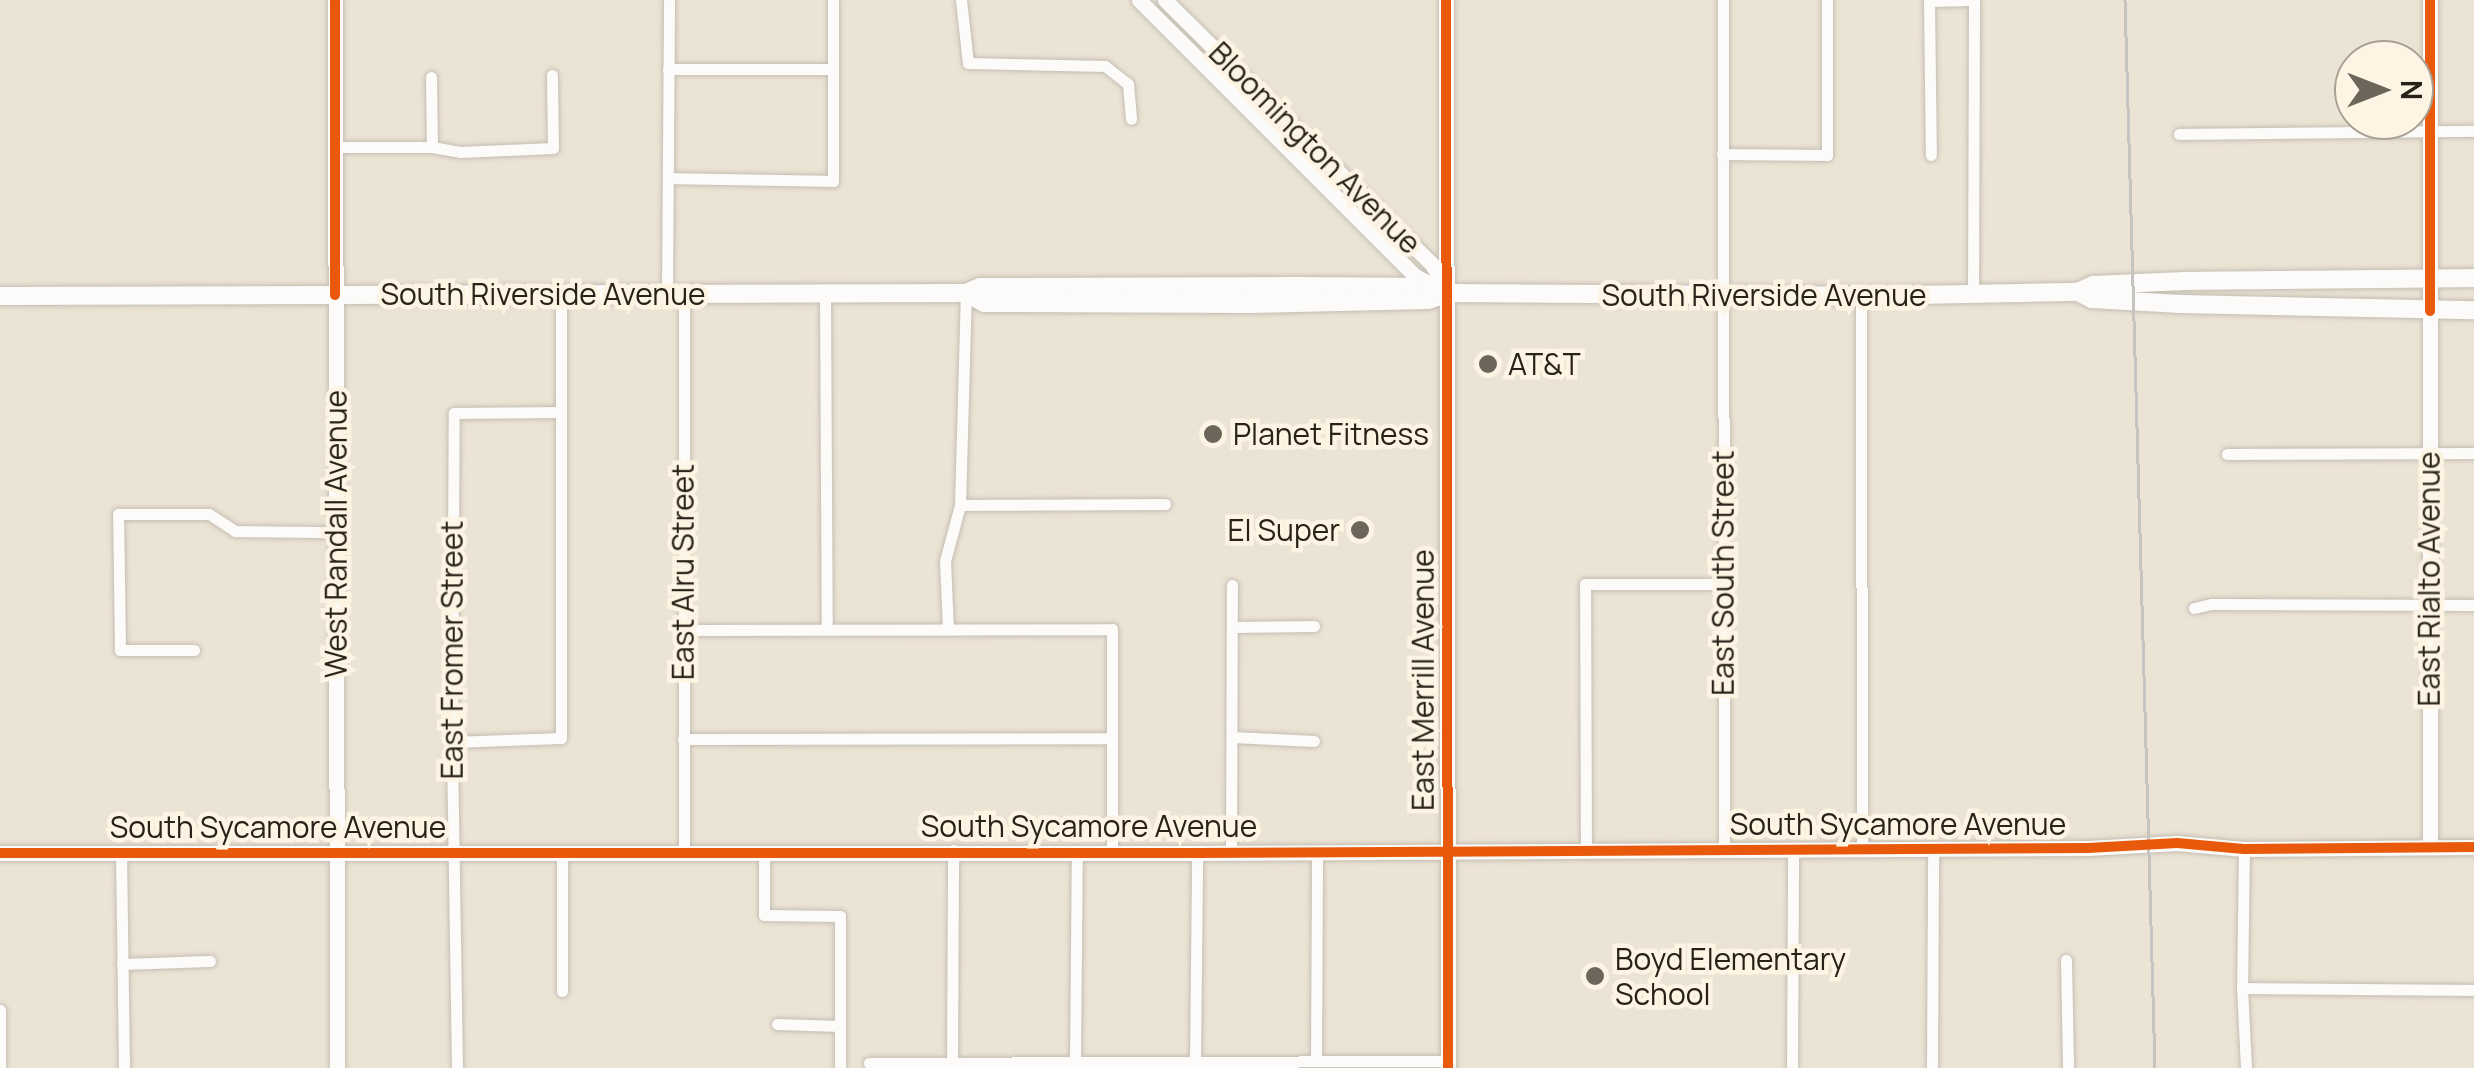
<!DOCTYPE html>
<html>
<head>
<meta charset="utf-8">
<style>
	body { margin:0 }
	#map { position:relative; width:2474px; height:1068px; overflow:hidden; background:#ebe3d4; font-family:Manrope,sans-serif }
	div>[style] { position:absolute }
	[style*='--x'] { left:calc(var(--x)*1px); top:calc(var(--y)*1px); width:calc(var(--w)*1px); rotate:calc(var(--a)*1deg) }
	.roads { filter:drop-shadow(0 0 2px #c4beb3) drop-shadow(0 0 2px #c4beb3) }
	.street>* { height:11px; margin:-5.5px; padding:0 5.5px; transform-origin:5.5px; border-radius:5.5px; background:#fcfbf9 }
	.secondary>* { height:15px; margin:-7.5px; padding:0 7.5px; transform-origin:7.5px; border-radius:7.5px; background:#fcfbf9 }
	.primary>* { height:18px; margin:-9px; padding:0 9px; transform-origin:9px; border-radius:9px; background:#fcfbf9 }
	.rail>* { height:2.5px; margin:-1.25px; padding:0 1.25px; transform-origin:1.25px; border-radius:1.25px; background:#c6c4c0 }
	.cycleway>* { height:10px; margin:-5px; padding:0 5px; transform-origin:5px; border-radius:5px; background:#e8590c }
	.dots>* { width:28px; height:28px; translate:-50% -50%; box-sizing:border-box; border:5px solid #fdf4e3; border-radius:50% }
	span { translate:-50% -50%; white-space:nowrap; text-align:center; line-height:1.15; -webkit-text-stroke:9px #fdf4e3; paint-order:stroke }
	.street-label { font-size:30px; color:#282218 }
	.poi-label { font-size:30px; color:#282218 }
	.left { translate:0 -50%; text-align:left }
	.right { translate:-100% -50%; text-align:right }
	.north { position:absolute; left:2334px; top:40px; width:100px; height:100px; box-sizing:border-box; background:#fdf4e3; border:2px solid #a8a092; border-radius:50%; rotate:90deg; font-size:28px; font-weight:700; line-height:40px; text-align:center; color:#282218 }
	.north::after { content:''; display:block; margin:auto; width:35px; height:45px; background:#6c665a; clip-path:polygon(50% 0,100% 100%,50% 72%,0 100%) }
</style>
</head>
<body>
<div id="map">
	<div class="roads">
		<div class="street">
			<div style="--x:961;--y:0;--w:63;--a:83.7"></div>
			<div style="--x:968;--y:63;--w:137;--a:1.3"></div>
			<div style="--x:1105;--y:66;--w:29;--a:38"></div>
			<div style="--x:1128;--y:84;--w:35;--a:85"></div>
			<div style="--x:1723;--y:0;--w:849;--a:89.93"></div>
			<div style="--x:1929;--y:0;--w:155;--a:89.3"></div>
			<div style="--x:1929;--y:1;--w:45;--a:-1.3"></div>
			<div style="--x:668;--y:69;--w:164;--a:0"></div>
			<div style="--x:431;--y:77;--w:70;--a:89.2"></div>
			<div style="--x:2179;--y:134;--w:295;--a:-0.6"></div>
			<div style="--x:335;--y:147;--w:97;--a:0"></div>
			<div style="--x:432;--y:147;--w:28;--a:10"></div>
			<div style="--x:460;--y:152;--w:93;--a:-2.5"></div>
			<div style="--x:553;--y:148;--w:73;--a:-90.8"></div>
			<div style="--x:1722;--y:154;--w:105;--a:0.5"></div>
			<div style="--x:1827;--y:155;--w:155;--a:-90"></div>
			<div style="--x:668;--y:178;--w:165;--a:1"></div>
			<div style="--x:833;--y:181;--w:181;--a:-90"></div>
			<div style="--x:825;--y:293;--w:335;--a:89.7"></div>
			<div style="--x:667;--y:294;--w:294;--a:-89.6"></div>
			<div style="--x:684;--y:294;--w:557;--a:90"></div>
			<div style="--x:1973;--y:295;--w:295;--a:-89.8"></div>
			<div style="--x:1861;--y:296;--w:553;--a:89.9"></div>
			<div style="--x:2227;--y:454;--w:247;--a:-0.2"></div>
			<div style="--x:960;--y:505;--w:205;--a:-0.3"></div>
			<div style="--x:2194;--y:608;--w:18;--a:-13"></div>
			<div style="--x:2212;--y:604;--w:262;--a:0.2"></div>
			<div style="--x:1233;--y:627;--w:81;--a:-0.7"></div>
			<div style="--x:948;--y:629;--w:68;--a:-92.5"></div>
			<div style="--x:945;--y:561;--w:58;--a:-75"></div>
			<div style="--x:960;--y:505;--w:212;--a:-88.4"></div>
			<div style="--x:683;--y:630;--w:429;--a:-0.1"></div>
			<div style="--x:1112;--y:629;--w:223;--a:90"></div>
			<div style="--x:194;--y:650;--w:74;--a:180"></div>
			<div style="--x:120;--y:650;--w:136;--a:-90.8"></div>
			<div style="--x:118;--y:514;--w:91;--a:0"></div>
			<div style="--x:209;--y:514;--w:31;--a:33"></div>
			<div style="--x:235;--y:531;--w:102;--a:0.6"></div>
			<div style="--x:1233;--y:737;--w:81;--a:2.8"></div>
			<div style="--x:683;--y:739;--w:429;--a:-0.1"></div>
			<div style="--x:452;--y:742;--w:109;--a:-2.1"></div>
			<div style="--x:561;--y:738;--w:444;--a:-90"></div>
			<div style="--x:2244;--y:849;--w:139;--a:90.8"></div>
			<div style="--x:2242;--y:988;--w:80;--a:87.1"></div>
			<div style="--x:1586;--y:850;--w:266;--a:-90.2"></div>
			<div style="--x:1585;--y:584;--w:138;--a:0"></div>
			<div style="--x:764;--y:851;--w:64;--a:90"></div>
			<div style="--x:764;--y:915;--w:76;--a:0.8"></div>
			<div style="--x:840;--y:916;--w:152;--a:90"></div>
			<div style="--x:121;--y:852;--w:216;--a:89.2"></div>
			<div style="--x:562;--y:852;--w:139;--a:90"></div>
			<div style="--x:1231;--y:852;--w:267;--a:-89.8"></div>
			<div style="--x:2066;--y:960;--w:108;--a:88.9"></div>
			<div style="--x:122;--y:964;--w:88;--a:-2"></div>
			<div style="--x:2242;--y:988;--w:232;--a:0.5"></div>
			<div style="--x:0;--y:1010;--w:58;--a:90"></div>
			<div style="--x:777;--y:1024;--w:63;--a:1.8"></div>
			<div style="--x:1316;--y:1059;--w:207;--a:-89.7"></div>
			<div style="--x:1195;--y:1061;--w:208;--a:-89.4"></div>
			<div style="--x:1075;--y:1062;--w:211;--a:-89.5"></div>
			<div style="--x:869;--y:1063;--w:579;--a:-0.2"></div>
			<div style="--x:952;--y:1063;--w:213;--a:-89.7"></div>
			<div style="--x:457;--y:1068;--w:326;--a:-90.9"></div>
			<div style="--x:452;--y:742;--w:329;--a:-89.7"></div>
			<div style="--x:454;--y:413;--w:105;--a:-0.5"></div>
			<div style="--x:1792;--y:1068;--w:220;--a:-89.7"></div>
			<div style="--x:1932;--y:1068;--w:219;--a:-89.7"></div>
		</div>
		<div class="secondary">
			<div style="--x:335;--y:0;--w:1068;--a:89.89"></div>
			<div style="--x:1139;--y:0;--w:390;--a:45"></div>
			<div style="--x:1415;--y:276;--w:25;--a:27"></div>
			<div style="--x:1165;--y:0;--w:374;--a:44.7"></div>
			<div style="--x:1431;--y:263;--w:32;--a:58"></div>
			<div style="--x:1446;--y:0;--w:1068;--a:89.89"></div>
			<div style="--x:2430;--y:0;--w:847;--a:90"></div>
			<div style="--x:0;--y:853;--w:1197;--a:0"></div>
			<div style="--x:1197;--y:853;--w:891;--a:-0.32"></div>
			<div style="--x:2088;--y:848;--w:89;--a:-3.2"></div>
			<div style="--x:2177;--y:843;--w:67;--a:5.1"></div>
			<div style="--x:2244;--y:849;--w:230;--a:-0.5"></div>
		</div>
		<div class="primary">
			<div style="--x:2078;--y:292;--w:16;--a:27"></div>
			<div style="--x:2092;--y:299;--w:88;--a:3.3"></div>
			<div style="--x:2180;--y:304;--w:294;--a:1.2"></div>
			<div style="--x:966;--y:293;--w:21;--a:29"></div>
			<div style="--x:984;--y:303;--w:267;--a:0.2"></div>
			<div style="--x:1251;--y:304;--w:177;--a:-1.3"></div>
			<div style="--x:1428;--y:300;--w:20;--a:-18"></div>
			<div style="--x:0;--y:296;--w:966;--a:-0.18"></div>
			<div style="--x:966;--y:293;--w:15;--a:-23"></div>
			<div style="--x:980;--y:287;--w:317;--a:-0.2"></div>
			<div style="--x:1297;--y:286;--w:130;--a:0.4"></div>
			<div style="--x:1427;--y:287;--w:24;--a:15"></div>
			<div style="--x:1450;--y:293;--w:411;--a:0.4"></div>
			<div style="--x:1861;--y:296;--w:217;--a:-1.1"></div>
			<div style="--x:2078;--y:292;--w:17;--a:-25"></div>
			<div style="--x:2093;--y:285;--w:92;--a:-2.5"></div>
			<div style="--x:2185;--y:281;--w:289;--a:-0.6"></div>
		</div>
	</div>
	<div class="rail">
		<div style="--x:2125;--y:0;--w:1068;--a:88.39"></div>
	</div>
	<div class="cycleway">
		<div style="--x:1446;--y:0;--w:1068;--a:89.89"></div>
		<div style="--x:2430;--y:0;--w:311;--a:90"></div>
		<div style="--x:335;--y:295;--w:295;--a:-90"></div>
		<div style="--x:0;--y:853;--w:1197;--a:0"></div>
		<div style="--x:1197;--y:853;--w:891;--a:-0.32"></div>
		<div style="--x:2088;--y:848;--w:89;--a:-3.2"></div>
		<div style="--x:2177;--y:843;--w:67;--a:5.1"></div>
		<div style="--x:2244;--y:849;--w:230;--a:-0.5"></div>
	</div>
	<div class="dots">
		<div style="left:1488px;top:364px;background:#6c665a"></div>
		<div style="left:1213px;top:434px;background:#6c665a"></div>
		<div style="left:1360px;top:530px;background:#6c665a"></div>
		<div style="left:1595px;top:976px;background:#6c665a"></div>
	</div>
	<div class="street-label">
		<span style="left:1315px;top:148px;rotate:45deg">Bloomington Avenue</span>
		<span style="left:543px;top:294px">South Riverside Avenue</span>
		<span style="left:1764px;top:295px">South Riverside Avenue</span>
		<span style="left:336px;top:534px;rotate:-90deg">West Randall Avenue</span>
		<span style="left:683px;top:572px;rotate:-90deg">East Alru Street</span>
		<span style="left:1723px;top:573px;rotate:-90deg">East South Street</span>
		<span style="left:2429px;top:579px;rotate:-90deg">East Rialto Avenue</span>
		<span style="left:452px;top:650px;rotate:-90deg">East Fromer Street</span>
		<span style="left:1423px;top:680px;rotate:-90deg">East Merrill Avenue</span>
		<span style="left:1898px;top:824px">South Sycamore Avenue</span>
		<span style="left:1089px;top:826px">South Sycamore Avenue</span>
		<span style="left:278px;top:827px">South Sycamore Avenue</span>
	</div>
	<div class="poi-label">
		<span class="left" style="left:1508px;top:364px">AT&amp;T</span>
		<span class="left" style="left:1233px;top:434px">Planet Fitness</span>
		<span class="right" style="left:1340px;top:530px">El Super</span>
		<span class="left" style="left:1615px;top:976px">Boyd Elementary<br>School</span>
	</div>
	<div class="north">N</div>
</div>
</body>
</html>
